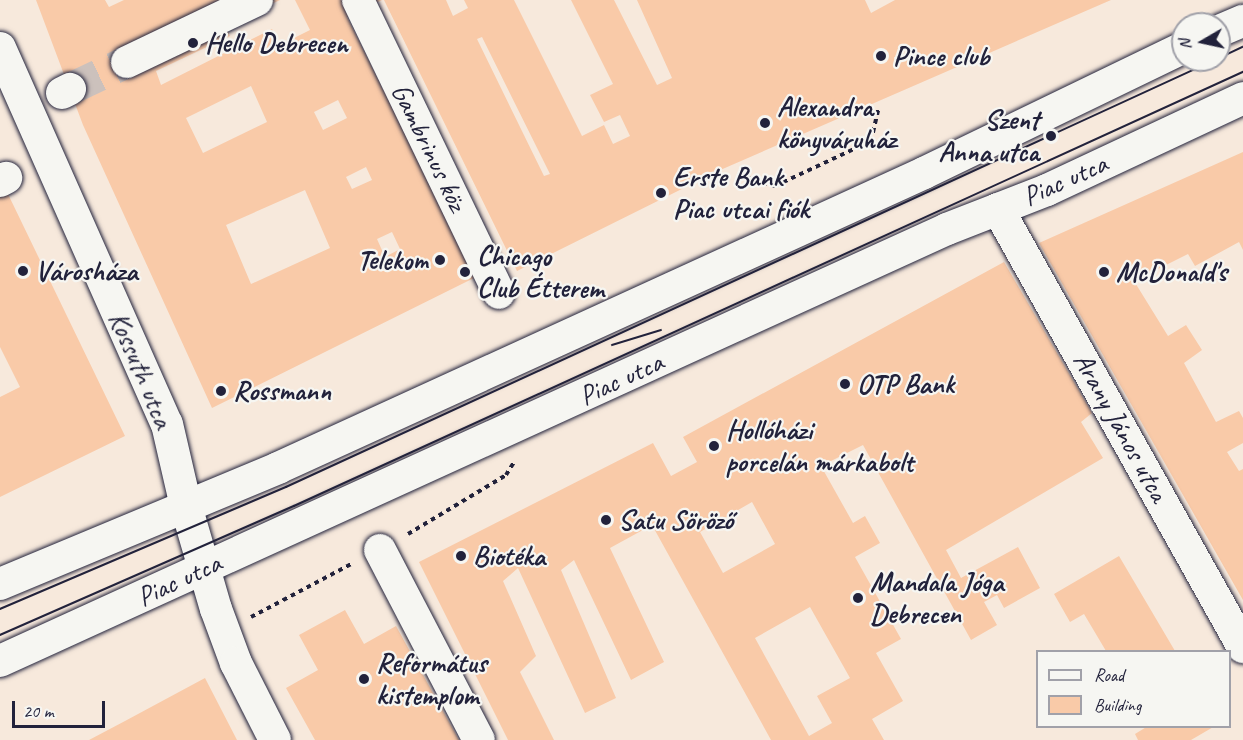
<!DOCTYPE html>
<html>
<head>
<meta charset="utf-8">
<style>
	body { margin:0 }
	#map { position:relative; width:1243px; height:740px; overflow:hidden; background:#f7e9dc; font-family:Caveat,sans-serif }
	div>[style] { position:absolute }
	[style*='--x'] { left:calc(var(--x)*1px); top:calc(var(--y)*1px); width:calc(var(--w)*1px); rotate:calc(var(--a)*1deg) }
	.building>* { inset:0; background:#f9caa8 }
	.minor-tunnel>* { height:32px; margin-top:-16px; transform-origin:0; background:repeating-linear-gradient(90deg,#ccc1bc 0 32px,transparent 0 48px) }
	.path>* { height:4px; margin-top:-2px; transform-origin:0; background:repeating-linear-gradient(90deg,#22223b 0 4.5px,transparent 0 9px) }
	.roads { filter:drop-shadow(0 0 2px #22223b) drop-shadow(0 0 2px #22223b) }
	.minor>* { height:32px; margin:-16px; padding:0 16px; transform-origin:16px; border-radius:16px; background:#f6f6f2 }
	.tram>* { height:1.5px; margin:-0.75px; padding:0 0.75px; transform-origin:0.75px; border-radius:0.75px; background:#22223b }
	.dots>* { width:16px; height:16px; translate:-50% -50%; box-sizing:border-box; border:3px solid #f6f6f2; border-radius:50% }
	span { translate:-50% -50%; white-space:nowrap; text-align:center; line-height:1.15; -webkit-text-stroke:4.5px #f6f6f2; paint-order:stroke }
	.poi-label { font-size:28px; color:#22223b; font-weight:700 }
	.left { translate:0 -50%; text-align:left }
	.right { translate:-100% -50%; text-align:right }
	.street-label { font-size:28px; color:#22223b }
	.legend { position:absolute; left:1036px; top:650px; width:195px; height:78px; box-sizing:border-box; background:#f6f6f2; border:2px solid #a1a1a9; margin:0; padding:8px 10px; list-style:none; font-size:18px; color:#22223b }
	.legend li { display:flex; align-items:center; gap:12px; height:30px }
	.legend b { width:30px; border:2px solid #a1a1a9 }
	.north { position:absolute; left:1171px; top:12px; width:60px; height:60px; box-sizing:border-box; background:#f6f6f2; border:2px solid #a1a1a9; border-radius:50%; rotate:261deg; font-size:16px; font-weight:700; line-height:24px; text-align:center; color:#22223b }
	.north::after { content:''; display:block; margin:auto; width:21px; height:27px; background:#22223b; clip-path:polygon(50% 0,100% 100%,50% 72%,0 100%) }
	.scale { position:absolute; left:12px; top:701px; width:93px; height:27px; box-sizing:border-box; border:3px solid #22223b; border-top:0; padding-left:8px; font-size:18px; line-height:21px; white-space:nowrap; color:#22223b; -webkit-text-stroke:4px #f6f6f2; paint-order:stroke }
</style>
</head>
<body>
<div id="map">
	<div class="building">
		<div style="clip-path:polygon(evenodd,36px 0,105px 0,109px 7px,124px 0,280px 0,225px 26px,230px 36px,156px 71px,161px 85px,272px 29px,280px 45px,310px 30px,295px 0,382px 0,347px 17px,476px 277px,212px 408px,83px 125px,36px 0,251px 86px,267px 122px,203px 153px,186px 118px,251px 86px,36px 0,338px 100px,347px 118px,323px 130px,314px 112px,338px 100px,36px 0,366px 167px,372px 180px,352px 189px,346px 177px,366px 167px,36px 0,305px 190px,330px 248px,251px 284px,226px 225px,305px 190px,36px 0,392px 232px,400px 249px,385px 257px,377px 239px,392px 232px)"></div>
		<div style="clip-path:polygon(evenodd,384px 0,446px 0,453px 16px,468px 8px,464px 0,514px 0,582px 136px,604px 125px,613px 144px,630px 136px,620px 115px,604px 122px,590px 95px,613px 84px,571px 0,614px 0,657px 85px,672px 78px,637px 0,865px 0,871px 13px,895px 0,1111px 0,718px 171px,517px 271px,384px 0,482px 37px,550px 174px,544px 176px,477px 39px,482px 37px)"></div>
		<div style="clip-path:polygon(1243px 152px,1243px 250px,1239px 242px,1195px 266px,1188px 254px,1134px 281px,1168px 336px,1186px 325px,1202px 350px,1184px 363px,1216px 422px,1239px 411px,1243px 418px,1243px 443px,1227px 452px,1239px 471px,1243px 469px,1243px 600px,1039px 243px)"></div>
		<div style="clip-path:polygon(7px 192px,125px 436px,0 497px,0 397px,20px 387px,0 347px,0 196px)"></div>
		<div style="clip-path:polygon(evenodd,1004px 262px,1092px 413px,1081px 422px,1103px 458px,946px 550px,961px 578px,1018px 547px,1040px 588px,1004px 608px,997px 595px,984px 602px,997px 625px,971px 640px,863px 445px,821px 466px,853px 523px,865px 516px,880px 543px,855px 557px,901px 639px,876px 653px,903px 701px,872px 719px,884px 740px,771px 740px,652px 525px,610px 548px,664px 662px,631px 680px,574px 560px,561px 570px,616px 698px,585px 713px,518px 568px,503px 581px,536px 656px,520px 672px,554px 740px,508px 740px,419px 562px,653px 443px,671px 476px,697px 462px,683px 437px,1004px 262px,752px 502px,775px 544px,723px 573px,700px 532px,752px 502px,1004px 262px,810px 607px,850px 678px,817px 696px,832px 723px,809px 736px,755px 638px,810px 607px)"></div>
		<div style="clip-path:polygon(1119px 556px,1175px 651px,1106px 651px,1084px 614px,1070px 622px,1054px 594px)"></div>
		<div style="clip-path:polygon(345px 610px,364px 644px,396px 626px,459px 740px,315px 740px,286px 688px,318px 670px,299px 635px)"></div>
		<div style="clip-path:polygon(205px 678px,237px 740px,89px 740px,125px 721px)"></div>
		<div style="clip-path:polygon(1148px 726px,1215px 726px,1191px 740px,1138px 740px,1135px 734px)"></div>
	</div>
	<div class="minor-tunnel">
		<div style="--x:70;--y:89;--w:63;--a:-25.3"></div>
	</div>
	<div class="path">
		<div style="--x:737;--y:175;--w:40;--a:16"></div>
		<div style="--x:775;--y:186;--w:106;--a:-25.1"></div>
		<div style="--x:871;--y:141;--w:32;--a:-77"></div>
		<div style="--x:408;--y:534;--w:114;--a:-31"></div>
		<div style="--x:506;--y:475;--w:15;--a:-58"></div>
		<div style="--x:251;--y:617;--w:115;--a:-27.9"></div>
	</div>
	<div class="roads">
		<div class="minor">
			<div style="--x:358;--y:0;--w:325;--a:64.3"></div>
			<div style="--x:1219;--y:31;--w:26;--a:-23"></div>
			<div style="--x:0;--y:48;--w:411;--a:66.1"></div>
			<div style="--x:167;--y:424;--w:84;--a:77"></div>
			<div style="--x:186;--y:506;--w:107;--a:73.8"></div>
			<div style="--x:216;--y:609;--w:58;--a:69.7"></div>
			<div style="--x:236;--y:663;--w:86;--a:63.1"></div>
			<div style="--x:127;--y:62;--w:144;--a:-25.5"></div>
			<div style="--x:62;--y:93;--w:9;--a:-27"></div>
			<div style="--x:0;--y:181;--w:7;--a:-27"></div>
			<div style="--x:998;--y:209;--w:502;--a:60.78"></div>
			<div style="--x:380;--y:550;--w:214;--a:62.5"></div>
			<div style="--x:0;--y:584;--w:301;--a:-22.6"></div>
			<div style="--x:278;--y:468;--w:710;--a:-24.54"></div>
			<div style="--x:924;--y:173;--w:288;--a:-25.8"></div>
			<div style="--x:0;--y:661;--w:1041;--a:-24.52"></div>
			<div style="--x:947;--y:229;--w:107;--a:-21.3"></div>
			<div style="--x:1047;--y:190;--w:217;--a:-25.1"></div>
		</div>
	</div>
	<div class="tram">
		<div style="--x:1219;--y:58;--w:26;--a:-25"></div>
		<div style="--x:612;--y:345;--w:51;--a:-17"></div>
		<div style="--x:0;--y:609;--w:311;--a:-23.1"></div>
		<div style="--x:286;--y:487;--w:1022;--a:-24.69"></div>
		<div style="--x:0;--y:635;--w:321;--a:-23.7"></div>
		<div style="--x:294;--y:506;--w:1044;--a:-24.58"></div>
	</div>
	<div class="dots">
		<div style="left:193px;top:43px;background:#22223b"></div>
		<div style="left:881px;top:56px;background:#22223b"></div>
		<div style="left:765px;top:123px;background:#22223b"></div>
		<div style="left:1051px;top:136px;background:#22223b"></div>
		<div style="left:661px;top:193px;background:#22223b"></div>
		<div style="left:440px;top:260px;background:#22223b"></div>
		<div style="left:23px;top:271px;background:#22223b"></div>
		<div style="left:465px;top:272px;background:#22223b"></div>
		<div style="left:1104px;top:272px;background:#22223b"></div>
		<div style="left:845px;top:384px;background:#22223b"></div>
		<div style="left:221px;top:391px;background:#22223b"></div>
		<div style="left:714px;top:446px;background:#22223b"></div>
		<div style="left:606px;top:520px;background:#22223b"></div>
		<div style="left:461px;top:556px;background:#22223b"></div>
		<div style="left:858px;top:598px;background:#22223b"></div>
		<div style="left:364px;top:679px;background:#22223b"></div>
	</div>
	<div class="poi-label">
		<span class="left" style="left:205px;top:43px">Hello Debrecen</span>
		<span class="left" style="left:893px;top:56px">Pince club</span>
		<span class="left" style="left:777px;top:123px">Alexandra<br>könyváruház</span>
		<span class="right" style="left:1039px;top:136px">Szent<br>Anna utca</span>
		<span class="left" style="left:673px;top:193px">Erste Bank<br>Piac utcai fiók</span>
		<span class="left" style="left:477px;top:272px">Chicago<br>Club Étterem</span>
		<span class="right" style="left:428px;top:260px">Telekom</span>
		<span class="left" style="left:35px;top:271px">Városháza</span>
		<span class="left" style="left:1116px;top:272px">McDonald's</span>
		<span class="left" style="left:857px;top:384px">OTP Bank</span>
		<span class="left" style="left:233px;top:391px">Rossmann</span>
		<span class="left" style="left:726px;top:446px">Hollóházi<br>porcelán márkabolt</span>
		<span class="left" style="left:618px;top:520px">Satu Söröző</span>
		<span class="left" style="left:473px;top:556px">Biotéka</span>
		<span class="left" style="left:870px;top:598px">Mandala Jóga<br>Debrecen</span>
		<span class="left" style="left:376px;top:679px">Református<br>kistemplom</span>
	</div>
	<div class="street-label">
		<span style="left:429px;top:147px;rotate:64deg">Gambrinus köz</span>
		<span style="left:1065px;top:180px;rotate:-24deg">Piac utca</span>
		<span style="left:141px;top:370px;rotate:67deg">Kossuth utca</span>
		<span style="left:621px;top:379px;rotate:-25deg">Piac utca</span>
		<span style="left:1121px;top:427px;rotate:61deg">Arany János utca</span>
		<span style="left:179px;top:580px;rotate:-25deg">Piac utca</span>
	</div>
	<ul class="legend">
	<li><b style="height:8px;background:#f6f6f2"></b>Road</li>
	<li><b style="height:16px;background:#f9caa8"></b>Building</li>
	</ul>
	<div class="north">N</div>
	<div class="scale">20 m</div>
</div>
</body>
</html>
